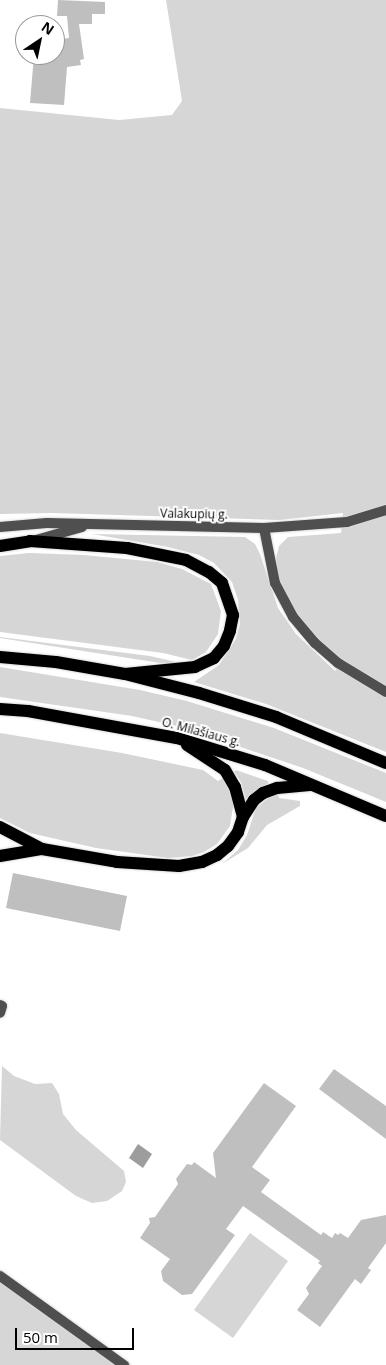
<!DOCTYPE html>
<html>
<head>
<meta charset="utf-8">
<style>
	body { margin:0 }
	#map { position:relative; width:386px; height:1365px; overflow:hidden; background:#fff; font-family:"Open Sans",sans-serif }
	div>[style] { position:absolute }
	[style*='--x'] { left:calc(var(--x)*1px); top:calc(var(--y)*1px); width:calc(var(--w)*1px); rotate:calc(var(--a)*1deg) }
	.green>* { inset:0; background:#d6d6d6 }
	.water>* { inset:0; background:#9d9d9d }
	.building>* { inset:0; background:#bfbfbf }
	.roads { filter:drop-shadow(0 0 1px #dbdbdb) drop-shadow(0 0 1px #dbdbdb) }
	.minor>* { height:10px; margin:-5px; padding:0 5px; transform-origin:5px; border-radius:5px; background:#4f4f4f }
	.primary>* { height:12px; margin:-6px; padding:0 6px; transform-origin:6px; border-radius:6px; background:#000 }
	span { translate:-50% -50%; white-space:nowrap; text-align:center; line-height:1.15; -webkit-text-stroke:4px #fff; paint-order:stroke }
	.street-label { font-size:12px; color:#000 }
	.north { position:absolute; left:15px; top:15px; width:50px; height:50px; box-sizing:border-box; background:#fff; border:1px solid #999; border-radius:50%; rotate:34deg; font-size:14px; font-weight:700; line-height:20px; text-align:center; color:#000 }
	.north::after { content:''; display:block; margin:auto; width:18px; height:22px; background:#000; clip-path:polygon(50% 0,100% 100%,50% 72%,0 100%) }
	.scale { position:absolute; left:15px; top:1328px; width:119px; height:22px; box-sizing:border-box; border:2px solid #000; border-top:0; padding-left:6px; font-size:15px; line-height:18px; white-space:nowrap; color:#000; -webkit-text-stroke:4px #fff; paint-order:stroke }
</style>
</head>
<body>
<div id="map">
	<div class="green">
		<div style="clip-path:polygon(166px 0,386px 0,386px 752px,266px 704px,194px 682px,219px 665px,236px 639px,240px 624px,238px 600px,232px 582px,214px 563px,199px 555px,168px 547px,92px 534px,245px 537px,255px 544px,260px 554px,278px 608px,296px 634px,335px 671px,342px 660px,312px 634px,291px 607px,278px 582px,276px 558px,279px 546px,288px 537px,341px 533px,343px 513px,279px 520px,52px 513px,0 514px,0 108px,119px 120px,172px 115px,182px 101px)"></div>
		<div style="clip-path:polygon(29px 553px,84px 555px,157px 562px,182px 569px,211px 584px,221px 611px,218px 634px,206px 652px,192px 660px,163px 653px,0 632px,0 556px)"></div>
		<div style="clip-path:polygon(0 637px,150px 656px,185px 664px,173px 665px,0 638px)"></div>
		<div style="clip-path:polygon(0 667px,140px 690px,187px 701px,274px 728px,386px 773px,386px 802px,303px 768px,181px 727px,132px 716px,0 697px)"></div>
		<div style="clip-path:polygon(0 733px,122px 753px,203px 770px,218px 781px,223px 778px,234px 801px,230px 826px,217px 844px,204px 852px,192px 856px,168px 858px,96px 848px,30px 833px,0 818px)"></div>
		<div style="clip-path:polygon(236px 770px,268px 781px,268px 784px,246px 800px,241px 782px,234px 772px)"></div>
		<div style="clip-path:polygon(278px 794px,279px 798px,300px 801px,300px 806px,267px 825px,248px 848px,222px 864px,238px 850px,247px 835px,256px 808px,267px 799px)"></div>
		<div style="clip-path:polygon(2px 1066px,14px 1076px,35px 1084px,52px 1083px,59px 1094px,63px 1114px,76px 1130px,124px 1171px,126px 1182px,122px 1191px,107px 1201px,92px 1203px,76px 1196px,0 1140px)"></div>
		<div style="clip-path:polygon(250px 1233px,288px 1261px,233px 1338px,194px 1310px)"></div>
		<div style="clip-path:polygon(0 1282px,116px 1365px,0 1365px)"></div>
	</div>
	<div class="water">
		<div style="clip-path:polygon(138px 1144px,152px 1154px,143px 1168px,129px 1158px)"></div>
	</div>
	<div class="building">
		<div style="clip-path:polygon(58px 0,105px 2px,105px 14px,92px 14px,92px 24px,79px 24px,84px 59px,80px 60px,81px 65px,67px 67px,64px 105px,30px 103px,34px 55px,55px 55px,55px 40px,69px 38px,67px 16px,57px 16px)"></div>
		<div style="clip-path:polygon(13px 873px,127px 896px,120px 931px,6px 908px)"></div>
		<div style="clip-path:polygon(334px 1069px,386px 1106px,386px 1139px,319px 1089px)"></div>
		<div style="clip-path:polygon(264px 1083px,296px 1106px,252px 1167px,270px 1180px,261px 1192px,321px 1235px,323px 1232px,332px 1238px,335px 1233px,338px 1235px,340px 1233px,348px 1238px,361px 1220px,386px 1215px,386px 1243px,368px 1268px,371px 1270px,361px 1284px,355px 1279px,320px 1327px,297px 1310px,309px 1294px,306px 1288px,322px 1266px,318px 1263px,320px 1261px,243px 1206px,226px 1229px,235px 1235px,192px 1294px,182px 1295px,163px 1281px,161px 1271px,170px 1259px,140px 1238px,150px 1223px,149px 1218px,155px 1217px,178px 1184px,176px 1179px,187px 1164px,192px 1165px,194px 1162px,216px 1178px,213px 1153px)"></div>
	</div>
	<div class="roads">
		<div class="minor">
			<div style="--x:0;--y:527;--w:47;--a:-4.9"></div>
			<div style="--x:47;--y:523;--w:217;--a:1.3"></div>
			<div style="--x:264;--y:528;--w:83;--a:-4.1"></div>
			<div style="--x:347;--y:522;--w:41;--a:-17.1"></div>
			<div style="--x:264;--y:528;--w:56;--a:78.7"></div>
			<div style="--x:275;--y:583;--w:38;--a:62"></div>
			<div style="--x:293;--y:617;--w:34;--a:50"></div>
			<div style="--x:315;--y:643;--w:30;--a:41"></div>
			<div style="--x:338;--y:663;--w:56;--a:31.1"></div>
			<div style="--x:36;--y:540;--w:48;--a:-15.8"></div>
			<div style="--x:0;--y:1005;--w:2;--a:27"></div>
			<div style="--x:2;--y:1006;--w:7;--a:106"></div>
			<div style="--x:0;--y:1276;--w:153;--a:35.7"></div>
		</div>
		<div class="primary">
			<div style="--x:0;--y:546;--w:30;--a:-9"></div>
			<div style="--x:30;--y:541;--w:97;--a:4.1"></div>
			<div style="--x:127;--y:548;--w:60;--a:11.5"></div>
			<div style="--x:186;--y:560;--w:26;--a:28"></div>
			<div style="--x:209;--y:572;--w:17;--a:40"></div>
			<div style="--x:222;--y:583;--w:34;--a:71"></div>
			<div style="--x:233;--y:615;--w:16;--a:101"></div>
			<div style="--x:230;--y:631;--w:16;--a:112"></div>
			<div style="--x:224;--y:646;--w:16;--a:130"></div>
			<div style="--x:214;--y:658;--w:21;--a:155"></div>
			<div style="--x:195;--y:667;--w:70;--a:174.3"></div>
			<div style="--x:0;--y:657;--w:56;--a:5.1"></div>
			<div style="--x:56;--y:662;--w:70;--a:9.9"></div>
			<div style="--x:125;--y:674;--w:76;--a:14.4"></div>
			<div style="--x:199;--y:693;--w:81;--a:17.3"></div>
			<div style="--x:276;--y:717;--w:119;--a:22.7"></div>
			<div style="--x:0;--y:709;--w:28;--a:4"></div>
			<div style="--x:28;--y:711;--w:151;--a:10.3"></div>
			<div style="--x:177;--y:738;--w:92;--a:17.1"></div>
			<div style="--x:265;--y:765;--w:131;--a:22.9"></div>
			<div style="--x:187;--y:745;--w:45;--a:33.3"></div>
			<div style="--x:225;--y:770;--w:20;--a:60"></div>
			<div style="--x:235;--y:787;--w:31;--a:75"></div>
			<div style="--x:0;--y:827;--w:47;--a:27.6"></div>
			<div style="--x:42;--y:849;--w:76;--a:9.8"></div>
			<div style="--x:117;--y:862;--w:62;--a:3.7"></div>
			<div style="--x:179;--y:866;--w:23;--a:-10"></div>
			<div style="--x:202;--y:862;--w:17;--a:-25"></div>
			<div style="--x:217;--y:855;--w:14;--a:-39"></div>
			<div style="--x:228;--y:846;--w:17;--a:-54"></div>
			<div style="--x:238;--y:832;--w:16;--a:-72"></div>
			<div style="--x:243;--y:817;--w:20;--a:-57"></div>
			<div style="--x:254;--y:800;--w:11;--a:-38"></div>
			<div style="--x:263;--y:793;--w:15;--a:-20"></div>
			<div style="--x:277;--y:788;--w:33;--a:-5"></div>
			<div style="--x:0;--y:856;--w:43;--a:-9.5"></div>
		</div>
	</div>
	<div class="street-label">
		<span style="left:194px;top:514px;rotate:1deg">Valakupių g.</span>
		<span style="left:201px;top:732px;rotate:15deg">O. Milašiaus g.</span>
	</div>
	<div class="north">N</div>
	<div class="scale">50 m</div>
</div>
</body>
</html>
